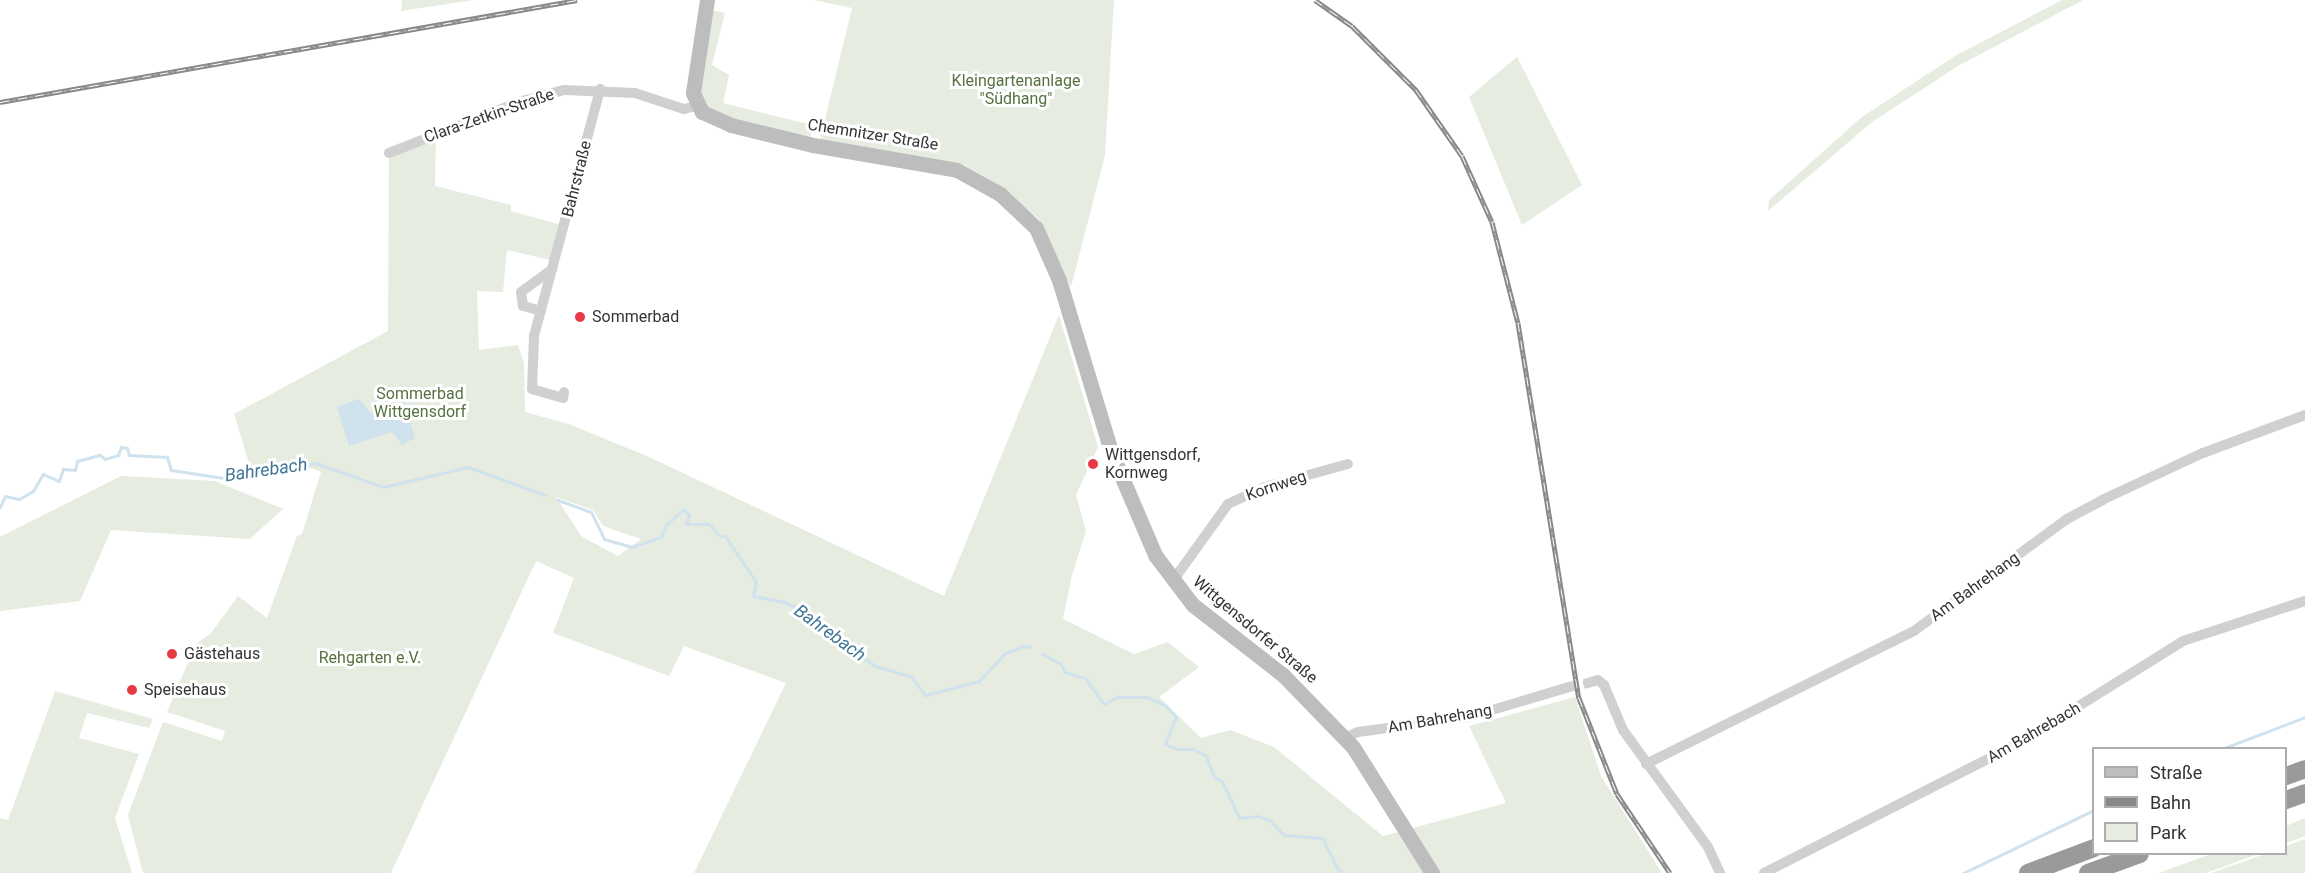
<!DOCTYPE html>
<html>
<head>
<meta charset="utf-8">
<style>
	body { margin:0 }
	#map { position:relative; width:2305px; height:873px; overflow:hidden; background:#fff; font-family:Roboto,sans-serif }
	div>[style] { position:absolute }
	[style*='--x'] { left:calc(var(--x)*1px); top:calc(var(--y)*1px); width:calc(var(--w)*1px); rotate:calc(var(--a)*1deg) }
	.green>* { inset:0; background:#e6ecdf }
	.water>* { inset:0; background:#cfe2ee }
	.stream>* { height:3px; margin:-1.5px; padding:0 1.5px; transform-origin:1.5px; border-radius:1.5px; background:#cfe2ee }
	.street-tunnel>* { height:10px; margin-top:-5px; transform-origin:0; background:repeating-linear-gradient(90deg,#d6d6d6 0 10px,transparent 0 15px) }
	.street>* { height:10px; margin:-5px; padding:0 5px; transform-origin:5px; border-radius:5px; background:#d0d0d0 }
	.secondary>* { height:15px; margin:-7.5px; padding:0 7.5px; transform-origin:7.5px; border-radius:7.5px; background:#bdbdbd }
	.highway>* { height:18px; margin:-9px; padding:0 9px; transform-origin:9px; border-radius:9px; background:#9a9a9a }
	.rail>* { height:5px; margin-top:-2.5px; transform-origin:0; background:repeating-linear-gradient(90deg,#fff 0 9px,#888 0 18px); box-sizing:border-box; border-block:2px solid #888 }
	.dots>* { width:16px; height:16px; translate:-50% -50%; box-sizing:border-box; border:3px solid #fff; border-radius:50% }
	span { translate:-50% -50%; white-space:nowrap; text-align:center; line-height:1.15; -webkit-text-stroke:6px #fff; paint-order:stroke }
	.park-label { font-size:16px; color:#56703f }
	.street-label { font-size:16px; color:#333 }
	.poi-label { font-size:16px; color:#333 }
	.left { translate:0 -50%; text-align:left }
	.water-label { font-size:18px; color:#3f7597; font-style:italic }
	.legend { position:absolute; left:2092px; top:747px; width:195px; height:108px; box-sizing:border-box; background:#fff; border:2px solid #adadad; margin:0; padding:8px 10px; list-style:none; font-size:18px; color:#333 }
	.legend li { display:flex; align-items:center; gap:12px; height:30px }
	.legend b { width:30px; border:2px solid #adadad }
</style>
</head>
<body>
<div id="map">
	<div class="green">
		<div style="clip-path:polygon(402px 0,473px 0,401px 11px)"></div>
		<div style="clip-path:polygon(813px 0,1114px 0,1105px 155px,1071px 287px,1039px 219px,989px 179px,963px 164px,820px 140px,852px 8px)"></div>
		<div style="clip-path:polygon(2062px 0,2083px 0,1958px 66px,1872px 122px,1768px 211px,1769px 200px,1862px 117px,1955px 56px)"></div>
		<div style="clip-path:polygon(711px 10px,725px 13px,712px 65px,729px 75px,723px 103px,808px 124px,812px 128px,810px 137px,724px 118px,707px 107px,700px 94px)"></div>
		<div style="clip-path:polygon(1517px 57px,1582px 185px,1522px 225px,1469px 97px)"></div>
		<div style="clip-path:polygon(evenodd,436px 135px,435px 186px,511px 205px,511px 211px,565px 226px,555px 261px,507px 250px,503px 292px,477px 291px,479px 350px,518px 345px,524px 363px,525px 412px,569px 424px,649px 457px,944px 596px,1059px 315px,1098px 447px,1076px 495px,1086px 531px,1072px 575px,1063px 619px,1134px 654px,1168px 642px,1199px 667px,1159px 697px,1201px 738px,1230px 730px,1274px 747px,1383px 836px,1506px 803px,1469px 726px,1575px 697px,1601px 776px,1662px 873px,694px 873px,786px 683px,684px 646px,669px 676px,553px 633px,574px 578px,536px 561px,391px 873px,143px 873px,128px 815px,163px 722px,222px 741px,225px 731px,167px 712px,196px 644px,211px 633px,238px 596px,267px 618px,297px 536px,302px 534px,321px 472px,312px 468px,253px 476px,234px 414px,388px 331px,389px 153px,436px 135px,556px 497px,593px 510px,603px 526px,641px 539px,618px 556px,581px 536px,556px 497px)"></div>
		<div style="clip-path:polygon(121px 476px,215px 481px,283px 509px,250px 539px,111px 530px,80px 601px,0 611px,0 537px)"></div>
		<div style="clip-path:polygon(55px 691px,153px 719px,149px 728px,87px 713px,79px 738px,139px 754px,115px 818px,132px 873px,0 873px,0 818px,8px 820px)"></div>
		<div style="clip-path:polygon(2305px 818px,2305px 836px,2286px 843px,2286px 826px)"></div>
		<div style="clip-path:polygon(2305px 839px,2305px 873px,2211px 873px,2265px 854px,2286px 854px,2286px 846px)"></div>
		<div style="clip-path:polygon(2211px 854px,2258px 854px,2206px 873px,2159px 873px)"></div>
	</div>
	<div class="water">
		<div style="clip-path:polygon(359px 399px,370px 412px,405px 402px,415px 438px,402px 445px,392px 432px,349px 446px,337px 407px)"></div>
	</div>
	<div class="stream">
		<div style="--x:558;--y:500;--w:35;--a:20"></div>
		<div style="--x:591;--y:512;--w:30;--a:64"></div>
		<div style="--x:604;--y:539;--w:29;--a:16"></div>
		<div style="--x:632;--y:547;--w:31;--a:-19"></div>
		<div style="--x:661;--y:537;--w:13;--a:-67"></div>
		<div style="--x:666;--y:525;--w:23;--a:-43"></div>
		<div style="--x:683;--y:509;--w:8;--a:45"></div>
		<div style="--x:689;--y:515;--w:9;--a:108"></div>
		<div style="--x:686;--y:524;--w:23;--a:0"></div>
		<div style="--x:709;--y:524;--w:16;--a:47"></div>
		<div style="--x:720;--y:536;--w:5;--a:0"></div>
		<div style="--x:725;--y:536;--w:55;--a:56"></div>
		<div style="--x:756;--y:582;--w:14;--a:102"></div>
		<div style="--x:753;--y:596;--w:33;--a:11"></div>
		<div style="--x:785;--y:602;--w:28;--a:27"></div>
		<div style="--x:810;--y:615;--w:21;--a:47"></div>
		<div style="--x:824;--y:630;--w:62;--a:35.2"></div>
		<div style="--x:875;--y:666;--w:37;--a:16"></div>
		<div style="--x:911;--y:676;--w:24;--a:54"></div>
		<div style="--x:925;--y:695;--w:56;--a:-14.5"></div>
		<div style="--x:979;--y:681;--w:37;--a:-47"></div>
		<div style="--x:1004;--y:654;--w:21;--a:-23"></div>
		<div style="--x:1023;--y:646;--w:7;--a:8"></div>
		<div style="--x:0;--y:507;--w:12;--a:-66"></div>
		<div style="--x:5;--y:496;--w:14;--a:12"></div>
		<div style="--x:19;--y:499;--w:16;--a:-30"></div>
		<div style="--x:33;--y:491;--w:20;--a:-60"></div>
		<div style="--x:43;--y:474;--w:17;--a:24"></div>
		<div style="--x:59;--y:481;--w:13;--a:-72"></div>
		<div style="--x:63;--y:469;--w:12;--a:5"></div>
		<div style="--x:75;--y:470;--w:9;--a:-77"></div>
		<div style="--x:77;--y:461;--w:24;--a:-15"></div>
		<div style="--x:100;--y:455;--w:6;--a:39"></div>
		<div style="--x:105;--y:459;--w:14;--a:-17"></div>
		<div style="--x:118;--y:455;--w:9;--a:-69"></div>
		<div style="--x:121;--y:447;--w:6;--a:9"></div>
		<div style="--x:127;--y:448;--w:7;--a:74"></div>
		<div style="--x:129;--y:455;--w:38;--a:3"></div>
		<div style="--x:167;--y:457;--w:14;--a:73"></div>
		<div style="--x:171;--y:470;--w:53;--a:8.7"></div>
		<div style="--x:223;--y:478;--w:20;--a:-24"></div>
		<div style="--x:241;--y:470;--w:33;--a:2"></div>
		<div style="--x:274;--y:471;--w:43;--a:-10.8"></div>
		<div style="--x:316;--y:463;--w:71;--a:19.7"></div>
		<div style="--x:383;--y:487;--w:87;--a:-13.2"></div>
		<div style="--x:468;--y:467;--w:82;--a:20"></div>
		<div style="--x:1042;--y:654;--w:20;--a:27"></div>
		<div style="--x:1060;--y:663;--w:10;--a:61"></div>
		<div style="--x:1065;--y:672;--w:21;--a:17"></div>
		<div style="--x:1085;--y:678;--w:32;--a:54"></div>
		<div style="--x:1104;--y:704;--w:16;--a:-27"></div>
		<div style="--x:1118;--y:697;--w:29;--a:0"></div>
		<div style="--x:1147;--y:697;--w:21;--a:25"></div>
		<div style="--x:1166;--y:706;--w:15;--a:48"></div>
		<div style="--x:1176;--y:717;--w:29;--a:112"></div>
		<div style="--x:1165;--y:744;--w:13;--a:23"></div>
		<div style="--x:1177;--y:749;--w:16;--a:0"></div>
		<div style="--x:1193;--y:749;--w:15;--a:28"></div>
		<div style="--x:1206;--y:756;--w:22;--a:69"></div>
		<div style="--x:1214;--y:777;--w:9;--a:27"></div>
		<div style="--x:1222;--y:781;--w:41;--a:65.3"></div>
		<div style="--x:1239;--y:818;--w:18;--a:-6"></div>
		<div style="--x:1257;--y:816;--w:14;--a:17"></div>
		<div style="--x:1270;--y:820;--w:21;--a:47"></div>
		<div style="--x:1284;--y:835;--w:38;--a:5"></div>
		<div style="--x:1322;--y:838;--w:36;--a:63"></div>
		<div style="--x:1338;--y:870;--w:6;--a:31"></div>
		<div style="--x:2224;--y:748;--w:87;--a:-20.9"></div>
		<div style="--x:1963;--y:873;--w:145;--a:-25.7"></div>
	</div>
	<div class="street-tunnel">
		<div style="--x:1569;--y:687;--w:19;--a:-12"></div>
	</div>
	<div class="street">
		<div style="--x:389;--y:153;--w:143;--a:-21.4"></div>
		<div style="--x:522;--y:101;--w:43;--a:-14.7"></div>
		<div style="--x:564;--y:90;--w:71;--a:2.4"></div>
		<div style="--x:635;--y:93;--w:52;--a:18.1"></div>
		<div style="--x:684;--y:109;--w:12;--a:-14"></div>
		<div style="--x:541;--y:311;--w:19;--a:-164"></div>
		<div style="--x:523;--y:306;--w:14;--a:-98"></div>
		<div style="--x:521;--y:292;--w:39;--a:-36"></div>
		<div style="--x:564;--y:392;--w:6;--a:99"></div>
		<div style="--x:563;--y:398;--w:32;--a:-164"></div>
		<div style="--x:532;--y:389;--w:53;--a:-87.8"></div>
		<div style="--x:534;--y:336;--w:256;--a:-75"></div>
		<div style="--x:1172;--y:582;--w:96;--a:-54.3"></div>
		<div style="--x:1228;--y:504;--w:41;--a:-24.7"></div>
		<div style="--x:1265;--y:487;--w:86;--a:-15.5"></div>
		<div style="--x:1588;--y:683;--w:10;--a:-17"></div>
		<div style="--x:1598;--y:680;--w:8;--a:40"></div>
		<div style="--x:1604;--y:685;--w:49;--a:67.1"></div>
		<div style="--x:1623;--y:730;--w:145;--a:54"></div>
		<div style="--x:1708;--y:847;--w:29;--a:65"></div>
		<div style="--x:1345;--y:738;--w:14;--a:-25"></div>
		<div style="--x:1358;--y:732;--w:112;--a:-7.7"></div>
		<div style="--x:1469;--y:717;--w:104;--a:-16.7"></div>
		<div style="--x:1646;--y:764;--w:299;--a:-26.4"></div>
		<div style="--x:1914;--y:631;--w:190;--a:-36.2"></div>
		<div style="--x:2067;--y:519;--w:40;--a:-28"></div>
		<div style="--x:2102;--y:500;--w:111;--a:-25"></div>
		<div style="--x:2203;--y:453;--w:109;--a:-20.4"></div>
		<div style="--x:1764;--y:873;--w:288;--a:-27"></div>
		<div style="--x:2021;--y:742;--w:191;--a:-31.9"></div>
		<div style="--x:2183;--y:641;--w:128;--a:-18.2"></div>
	</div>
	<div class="secondary">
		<div style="--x:707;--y:0;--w:94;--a:98.6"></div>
		<div style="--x:693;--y:93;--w:21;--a:65"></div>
		<div style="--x:702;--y:112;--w:32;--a:24"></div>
		<div style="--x:731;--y:125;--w:84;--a:13.7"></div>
		<div style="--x:813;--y:145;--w:146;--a:9.8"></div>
		<div style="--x:957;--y:170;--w:49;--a:29.2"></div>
		<div style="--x:1000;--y:194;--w:50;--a:43.4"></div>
		<div style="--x:1036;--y:228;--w:57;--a:66.1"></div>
		<div style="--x:1059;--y:280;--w:182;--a:73.1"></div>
		<div style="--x:1112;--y:454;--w:110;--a:66.9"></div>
		<div style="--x:1155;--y:555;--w:63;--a:52.8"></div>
		<div style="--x:1193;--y:605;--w:114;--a:37.9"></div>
		<div style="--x:1283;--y:675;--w:100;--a:45.8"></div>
		<div style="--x:1353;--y:747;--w:149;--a:57.9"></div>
	</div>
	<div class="highway">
		<div style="--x:2286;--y:776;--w:20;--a:-20"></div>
		<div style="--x:2286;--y:800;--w:20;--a:-20"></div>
		<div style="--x:2028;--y:873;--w:71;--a:-20.7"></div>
		<div style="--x:2088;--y:873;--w:55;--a:-20.1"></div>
	</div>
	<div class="rail">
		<div style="--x:1315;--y:0;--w:45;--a:35.1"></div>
		<div style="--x:1352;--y:26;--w:91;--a:45"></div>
		<div style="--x:1416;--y:90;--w:80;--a:55.1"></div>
		<div style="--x:1462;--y:156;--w:72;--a:65.6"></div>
		<div style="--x:1492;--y:222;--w:104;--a:75.6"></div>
		<div style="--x:1518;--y:323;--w:380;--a:80.8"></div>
		<div style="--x:1579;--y:698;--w:103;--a:68.4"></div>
		<div style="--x:1617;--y:794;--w:95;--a:56.1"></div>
		<div style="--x:0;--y:102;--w:586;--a:-10.02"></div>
	</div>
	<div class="dots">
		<div style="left:580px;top:317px;background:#e63946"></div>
		<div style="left:1093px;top:464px;background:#e63946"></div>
		<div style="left:172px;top:654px;background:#e63946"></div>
		<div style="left:132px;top:690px;background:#e63946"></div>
	</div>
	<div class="park-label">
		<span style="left:1016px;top:90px">Kleingartenanlage<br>"Südhang"</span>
		<span style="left:420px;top:403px">Sommerbad<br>Wittgensdorf</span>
		<span style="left:370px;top:658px">Rehgarten e.V.</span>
	</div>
	<div class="street-label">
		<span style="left:489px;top:116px;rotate:-19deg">Clara-Zetkin-Straße</span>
		<span style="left:873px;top:135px;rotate:9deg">Chemnitzer Straße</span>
		<span style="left:577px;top:179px;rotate:-76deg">Bahrstraße</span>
		<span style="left:1276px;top:486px;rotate:-19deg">Kornweg</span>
		<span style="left:1975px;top:587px;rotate:-36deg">Am Bahrehang</span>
		<span style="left:1255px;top:630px;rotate:40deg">Wittgensdorfer Straße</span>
		<span style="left:1440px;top:719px;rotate:-10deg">Am Bahrehang</span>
		<span style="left:2034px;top:733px;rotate:-30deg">Am Bahrebach</span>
	</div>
	<div class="poi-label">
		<span class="left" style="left:592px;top:317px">Sommerbad</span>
		<span class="left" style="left:1105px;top:464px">Wittgensdorf,<br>Kornweg</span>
		<span class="left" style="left:184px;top:654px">Gästehaus</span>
		<span class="left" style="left:144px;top:690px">Speisehaus</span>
	</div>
	<div class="water-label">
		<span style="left:266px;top:470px;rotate:-8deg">Bahrebach</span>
		<span style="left:830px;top:633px;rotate:36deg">Bahrebach</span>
	</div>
	<ul class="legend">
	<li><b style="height:8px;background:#bdbdbd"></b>Straße</li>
	<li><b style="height:8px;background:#888"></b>Bahn</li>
	<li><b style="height:16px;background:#e6ecdf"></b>Park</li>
	</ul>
</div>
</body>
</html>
